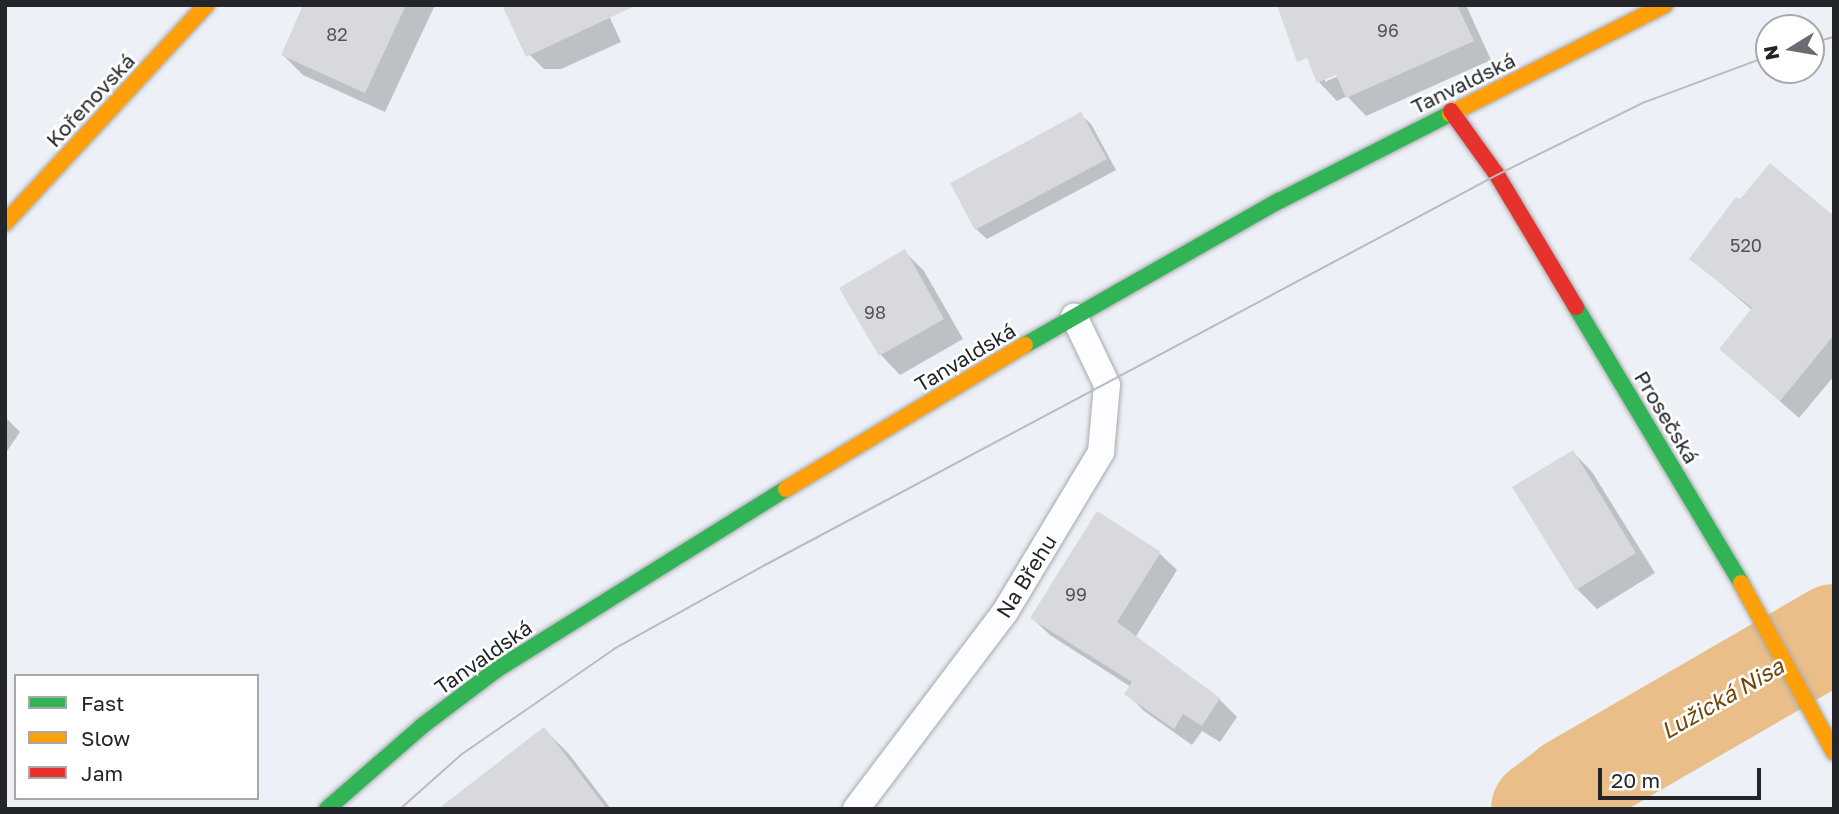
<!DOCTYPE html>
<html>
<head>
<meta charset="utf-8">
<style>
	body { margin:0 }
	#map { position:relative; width:1839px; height:814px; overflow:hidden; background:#edf0f6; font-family:"Golos Text",sans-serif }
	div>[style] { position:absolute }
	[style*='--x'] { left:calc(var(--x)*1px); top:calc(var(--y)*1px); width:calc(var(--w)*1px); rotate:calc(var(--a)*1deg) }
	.shadow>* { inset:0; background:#0003 }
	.river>* { height:98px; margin:-49px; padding:0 49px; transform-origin:49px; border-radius:49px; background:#eabe88 }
	.building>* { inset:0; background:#d7d9dd }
	.roads { filter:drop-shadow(0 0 2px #a7a9ad) drop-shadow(0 0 2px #a7a9ad) }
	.lane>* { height:26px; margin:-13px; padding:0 13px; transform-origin:13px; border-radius:13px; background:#fcfdfe }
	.fast>* { height:16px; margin:-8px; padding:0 8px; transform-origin:8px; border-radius:8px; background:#30b455 }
	.slow>* { height:16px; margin:-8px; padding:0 8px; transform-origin:8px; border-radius:8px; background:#ff9f0a }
	.jam>* { height:16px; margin:-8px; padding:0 8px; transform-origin:8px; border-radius:8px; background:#e5322d }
	.tram>* { height:2px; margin:-1px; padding:0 1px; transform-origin:1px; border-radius:1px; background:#bbbbbd }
	span { translate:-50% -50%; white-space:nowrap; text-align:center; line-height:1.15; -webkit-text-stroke:5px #fff; paint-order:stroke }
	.number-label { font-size:18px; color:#525458 }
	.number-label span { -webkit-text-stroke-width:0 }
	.street-label { font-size:21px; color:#232529 }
	.water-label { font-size:23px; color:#724809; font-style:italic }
	.frame { position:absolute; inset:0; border:7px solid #232529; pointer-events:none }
	.legend { position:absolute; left:14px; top:674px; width:245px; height:126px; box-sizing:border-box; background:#fff; border:2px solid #a7a8a9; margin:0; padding:9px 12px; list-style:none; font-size:21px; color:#232529 }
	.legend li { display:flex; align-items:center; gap:14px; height:35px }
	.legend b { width:35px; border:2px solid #a7a8a9 }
	.north { position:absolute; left:1755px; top:14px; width:70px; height:70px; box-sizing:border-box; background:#fff; border:2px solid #a7a8a9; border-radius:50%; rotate:259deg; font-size:19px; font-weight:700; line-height:28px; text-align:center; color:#232529 }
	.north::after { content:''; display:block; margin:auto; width:24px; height:32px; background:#6a6c71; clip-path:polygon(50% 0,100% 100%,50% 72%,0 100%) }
	.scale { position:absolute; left:1598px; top:768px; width:163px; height:32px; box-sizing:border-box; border:4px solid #232529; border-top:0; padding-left:9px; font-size:21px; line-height:24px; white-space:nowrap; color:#232529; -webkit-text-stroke:5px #fff; paint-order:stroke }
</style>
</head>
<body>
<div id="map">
	<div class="shadow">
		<div style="clip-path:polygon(305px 5px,435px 5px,385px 112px,303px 75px,283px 55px)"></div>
		<div style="clip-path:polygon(604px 5px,621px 42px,561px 69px,544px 69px,524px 49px)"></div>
		<div style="clip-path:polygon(evenodd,1333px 5px,1466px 5px,1491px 60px,1366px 116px,1347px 96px,1337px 101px,1319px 82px,1294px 22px,1333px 5px,1343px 70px,1345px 73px,1325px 82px,1325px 78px,1343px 70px)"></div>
		<div style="clip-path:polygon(1080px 114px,1091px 124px,1116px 170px,987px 239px,976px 229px)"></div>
		<div style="clip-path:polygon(904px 251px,924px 271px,963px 339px,900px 375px,881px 355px,842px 288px)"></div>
		<div style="clip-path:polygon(1692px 259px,1834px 275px,1834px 376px,1799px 418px,1721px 349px,1752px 310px)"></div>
		<div style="clip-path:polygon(5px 417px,20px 432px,5px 454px)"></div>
		<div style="clip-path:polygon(1573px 452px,1592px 472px,1655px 573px,1597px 609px,1577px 589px)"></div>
		<div style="clip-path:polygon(1159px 553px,1177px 570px,1135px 638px,1219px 699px,1237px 717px,1220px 742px,1202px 731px,1192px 745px,1144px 711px,1127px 694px,1131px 687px,1050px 635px,1032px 618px)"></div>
		<div style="clip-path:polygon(544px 729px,569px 754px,611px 809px,441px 809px)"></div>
	</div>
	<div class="river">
		<div style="--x:1540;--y:809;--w:38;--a:-37"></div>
		<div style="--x:1570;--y:786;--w:305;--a:-30.1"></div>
	</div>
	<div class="building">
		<div style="clip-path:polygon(303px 5px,406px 5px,365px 93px,281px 55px)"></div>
		<div style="clip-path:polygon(502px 5px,637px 5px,526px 57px)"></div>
		<div style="clip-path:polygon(1277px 5px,1457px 5px,1474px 41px,1346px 98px,1336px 75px,1317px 83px,1307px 58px,1297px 62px)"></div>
		<div style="clip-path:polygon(1081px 112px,1107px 159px,975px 230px,950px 183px)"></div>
		<div style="clip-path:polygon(1770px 163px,1834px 216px,1834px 335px,1780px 401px,1719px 349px,1752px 308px,1689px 259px,1736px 197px,1740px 199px)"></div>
		<div style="clip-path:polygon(905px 249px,944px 319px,879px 356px,839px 288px)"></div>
		<div style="clip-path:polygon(1573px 450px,1636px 553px,1576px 590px,1512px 487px)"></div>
		<div style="clip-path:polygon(1097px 511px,1161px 552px,1117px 622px,1220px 698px,1202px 726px,1183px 714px,1174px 729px,1124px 694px,1132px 682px,1030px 618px)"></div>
		<div style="clip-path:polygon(544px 727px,607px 809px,438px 809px)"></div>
	</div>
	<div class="roads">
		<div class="lane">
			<div style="--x:856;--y:809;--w:247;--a:-52.9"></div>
			<div style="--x:1005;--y:612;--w:187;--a:-59"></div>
			<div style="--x:1101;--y:452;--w:67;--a:-84.9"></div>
			<div style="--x:1107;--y:385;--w:76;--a:-115.6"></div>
		</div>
		<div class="fast">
			<div style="--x:1576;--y:307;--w:322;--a:59.1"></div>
			<div style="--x:1025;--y:345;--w:292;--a:-29.6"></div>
			<div style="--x:1279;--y:201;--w:192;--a:-27"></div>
			<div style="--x:327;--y:809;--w:126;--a:-41.1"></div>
			<div style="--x:422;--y:726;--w:93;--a:-37.1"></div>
			<div style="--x:496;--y:670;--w:342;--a:-32"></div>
		</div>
		<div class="slow">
			<div style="--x:1450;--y:114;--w:241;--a:-26.9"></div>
			<div style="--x:5;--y:223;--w:297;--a:-47.3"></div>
			<div style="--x:786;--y:489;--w:279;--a:-31.1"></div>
			<div style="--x:1741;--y:583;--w:193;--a:61.2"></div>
		</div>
		<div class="jam">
			<div style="--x:1451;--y:111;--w:79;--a:54.3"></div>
			<div style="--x:1497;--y:175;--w:154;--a:59.1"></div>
		</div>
	</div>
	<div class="tram">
		<div style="--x:1811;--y:43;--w:24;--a:-15"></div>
		<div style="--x:400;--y:809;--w:83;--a:-41.6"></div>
		<div style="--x:462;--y:754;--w:185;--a:-34.6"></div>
		<div style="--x:614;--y:649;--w:173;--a:-29.1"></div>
		<div style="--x:765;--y:565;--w:829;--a:-28.05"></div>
		<div style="--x:1497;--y:175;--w:165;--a:-26.3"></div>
		<div style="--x:1645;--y:102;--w:132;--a:-20.4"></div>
	</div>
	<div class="number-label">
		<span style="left:1388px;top:30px">96</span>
		<span style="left:337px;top:34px">82</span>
		<span style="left:1746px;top:245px">520</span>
		<span style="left:875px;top:312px">98</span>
		<span style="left:1076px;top:594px">99</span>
	</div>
	<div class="street-label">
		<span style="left:1463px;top:83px;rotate:-26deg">Tanvaldská</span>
		<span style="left:90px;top:100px;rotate:-47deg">Kořenovská</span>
		<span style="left:965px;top:357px;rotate:-31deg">Tanvaldská</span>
		<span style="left:1667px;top:417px;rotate:59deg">Prosečská</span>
		<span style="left:1026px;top:576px;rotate:-58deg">Na Břehu</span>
		<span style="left:483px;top:657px;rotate:-35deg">Tanvaldská</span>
	</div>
	<div class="water-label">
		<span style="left:1722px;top:698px;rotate:-30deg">Lužická Nisa</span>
	</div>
	<div class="frame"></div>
	<ul class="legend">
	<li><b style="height:9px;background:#30b455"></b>Fast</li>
	<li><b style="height:9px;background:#ff9f0a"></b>Slow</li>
	<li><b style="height:9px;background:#e5322d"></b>Jam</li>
	</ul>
	<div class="north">N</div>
	<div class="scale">20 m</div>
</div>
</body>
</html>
